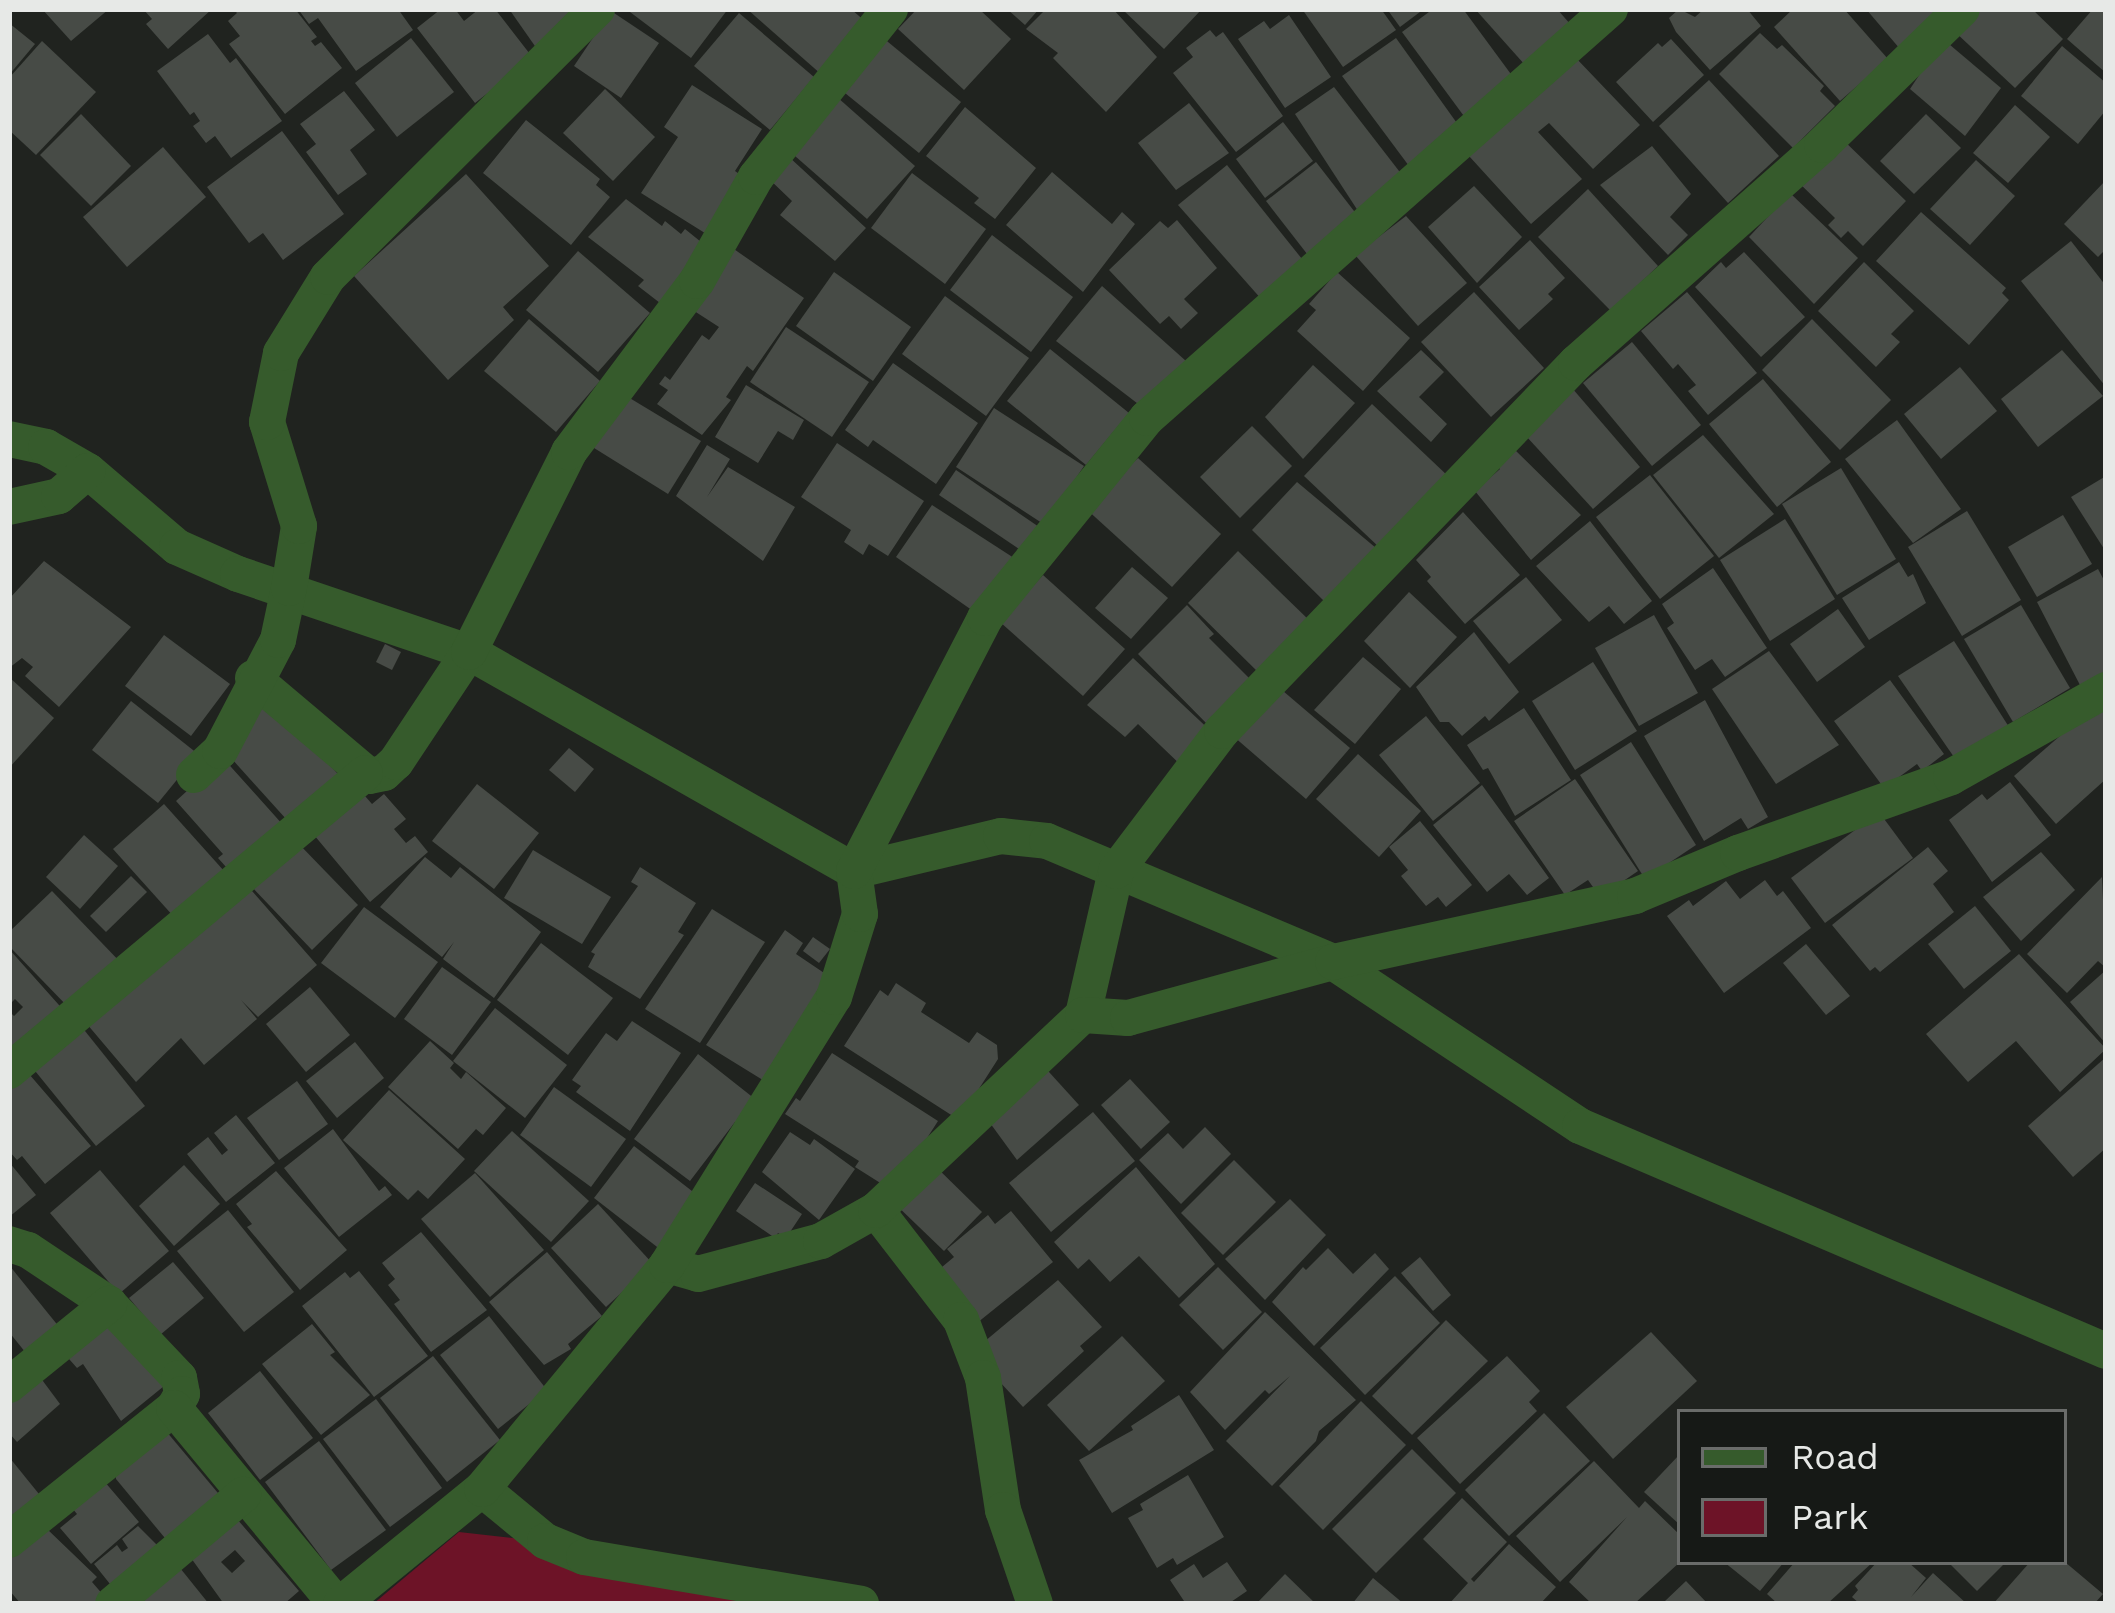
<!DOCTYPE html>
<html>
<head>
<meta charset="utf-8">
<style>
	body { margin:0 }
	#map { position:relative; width:2115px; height:1613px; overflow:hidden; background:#20231f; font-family:"Work Sans",sans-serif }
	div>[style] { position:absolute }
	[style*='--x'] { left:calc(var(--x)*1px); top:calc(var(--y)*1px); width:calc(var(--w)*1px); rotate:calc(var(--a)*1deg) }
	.green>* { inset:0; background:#6d1327 }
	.building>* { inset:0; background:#474b46 }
	.street>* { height:36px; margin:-18px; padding:0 18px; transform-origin:18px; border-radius:18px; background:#365b2c }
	span { translate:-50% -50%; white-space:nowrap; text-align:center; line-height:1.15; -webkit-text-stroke:10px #161916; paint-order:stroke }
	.frame { position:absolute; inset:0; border:12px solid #e7e9e7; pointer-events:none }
	.legend { position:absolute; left:1677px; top:1409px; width:390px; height:156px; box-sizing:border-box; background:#161916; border:3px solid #6a6c6a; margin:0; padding:15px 21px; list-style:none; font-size:36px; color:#e7e9e7 }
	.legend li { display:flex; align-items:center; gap:24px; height:60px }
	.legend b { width:60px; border:3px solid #6a6c6a }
</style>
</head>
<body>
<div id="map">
	<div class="green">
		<div style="clip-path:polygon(459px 1532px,706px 1560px,744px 1604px,373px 1604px)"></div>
	</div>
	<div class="building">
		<div style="clip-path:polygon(42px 9px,109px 9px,71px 41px)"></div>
		<div style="clip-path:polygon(143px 9px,212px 9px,168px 49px,146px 24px,152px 19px)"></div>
		<div style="clip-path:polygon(233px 9px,295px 9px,317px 37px,311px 41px,315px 46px,321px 42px,342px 68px,285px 114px,229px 44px,240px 36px,228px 21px,237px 13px)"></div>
		<div style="clip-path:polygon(298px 9px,398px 9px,413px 30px,356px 71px,318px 18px,309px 24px)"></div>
		<div style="clip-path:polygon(441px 9px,455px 9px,464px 21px,479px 9px,495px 9px,533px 58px,475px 103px,417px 28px)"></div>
		<div style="clip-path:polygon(509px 9px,584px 9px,537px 49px)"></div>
		<div style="clip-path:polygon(626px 9px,728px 9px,691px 58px)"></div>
		<div style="clip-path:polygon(747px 9px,851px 9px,867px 23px,822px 75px)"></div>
		<div style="clip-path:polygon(917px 9px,979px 9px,1011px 39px,964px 90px,898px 29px)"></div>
		<div style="clip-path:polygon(1007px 9px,1039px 9px,1025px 25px)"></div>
		<div style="clip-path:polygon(1046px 9px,1113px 9px,1157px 57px,1106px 112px,1053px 58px,1058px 53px,1026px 29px)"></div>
		<div style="clip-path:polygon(1122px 9px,1202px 9px,1164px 49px)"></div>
		<div style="clip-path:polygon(1302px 9px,1381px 9px,1396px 30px,1343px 67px)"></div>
		<div style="clip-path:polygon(1387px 9px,1424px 9px,1400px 27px)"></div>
		<div style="clip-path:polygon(1433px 9px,1463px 9px,1516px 81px,1469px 123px,1402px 32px)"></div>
		<div style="clip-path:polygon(1475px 9px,1557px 9px,1571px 25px,1525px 65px)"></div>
		<div style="clip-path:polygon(1679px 9px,1695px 17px,1704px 9px,1747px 9px,1761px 26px,1710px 70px,1676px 32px,1669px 18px)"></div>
		<div style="clip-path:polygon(1793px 9px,1844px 9px,1888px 59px,1840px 101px,1774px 27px)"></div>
		<div style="clip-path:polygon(1866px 9px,1946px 9px,1900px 49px)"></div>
		<div style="clip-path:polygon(1975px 9px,2032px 9px,2063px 39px,2015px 88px,1954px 31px)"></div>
		<div style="clip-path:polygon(2093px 9px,2106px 9px,2106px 73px,2067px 39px)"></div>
		<div style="clip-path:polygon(611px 11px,659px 43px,621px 98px,574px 66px)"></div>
		<div style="clip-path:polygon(739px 13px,814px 77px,770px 130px,694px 66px)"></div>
		<div style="clip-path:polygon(1289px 15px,1331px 77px,1285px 108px,1238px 39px,1264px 21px,1270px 29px)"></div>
		<div style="clip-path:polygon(9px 23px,35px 44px,9px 75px)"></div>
		<div style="clip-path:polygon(1210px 30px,1216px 37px,1223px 32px,1283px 116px,1236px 152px,1173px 73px,1193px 57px,1186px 48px)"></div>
		<div style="clip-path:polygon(1760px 33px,1777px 49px,1782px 45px,1824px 86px,1820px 91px,1835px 106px,1793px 148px,1719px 74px)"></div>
		<div style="clip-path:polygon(208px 34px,230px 63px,236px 58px,282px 121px,231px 158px,215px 136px,206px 143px,193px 126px,200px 121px,194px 112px,190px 115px,157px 71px)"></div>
		<div style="clip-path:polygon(882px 37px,961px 102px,919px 153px,840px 89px)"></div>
		<div style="clip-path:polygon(411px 38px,454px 92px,397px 137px,355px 83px)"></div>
		<div style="clip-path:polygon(1396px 38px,1464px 133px,1409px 166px,1342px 76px)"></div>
		<div style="clip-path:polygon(1671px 39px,1704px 75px,1653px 122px,1616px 82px,1658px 43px,1662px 47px)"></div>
		<div style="clip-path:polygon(1943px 39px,2001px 88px,1965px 136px,1910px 89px)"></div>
		<div style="clip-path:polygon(42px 41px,96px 92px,36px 155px,9px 130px,9px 78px)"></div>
		<div style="clip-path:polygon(2062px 46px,2106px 83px,2106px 110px,2078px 144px,2021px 96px)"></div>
		<div style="clip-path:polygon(1575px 57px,1640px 125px,1593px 169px,1549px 123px,1538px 132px,1582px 179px,1531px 224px,1469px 156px)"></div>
		<div style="clip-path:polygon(1709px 80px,1779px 156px,1728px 203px,1659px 126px)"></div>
		<div style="clip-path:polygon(692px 85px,762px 129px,735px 171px,745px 178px,708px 235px,641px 193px,678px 137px,664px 127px)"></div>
		<div style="clip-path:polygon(1334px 87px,1406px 180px,1360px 214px,1295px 114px)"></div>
		<div style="clip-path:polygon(605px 89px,655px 137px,613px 181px,563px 133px)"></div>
		<div style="clip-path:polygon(344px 91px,375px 130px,350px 150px,367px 174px,338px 195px,306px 152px,316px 144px,300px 124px)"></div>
		<div style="clip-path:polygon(837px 97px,915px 166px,867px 219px,787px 149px)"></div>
		<div style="clip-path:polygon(1189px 103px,1229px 153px,1176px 190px,1138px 143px)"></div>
		<div style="clip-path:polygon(2015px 105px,2050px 137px,2008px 183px,1973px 153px)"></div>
		<div style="clip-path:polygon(965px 107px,1036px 168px,995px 219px,974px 203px,979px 198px,926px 156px)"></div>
		<div style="clip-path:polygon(81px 114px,131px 166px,91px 206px,40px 155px)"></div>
		<div style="clip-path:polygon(1926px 114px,1961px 148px,1914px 194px,1880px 161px)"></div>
		<div style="clip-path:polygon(526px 120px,600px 179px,596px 185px,610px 197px,571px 245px,483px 173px)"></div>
		<div style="clip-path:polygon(1283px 122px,1313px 161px,1265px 198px,1236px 159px)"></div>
		<div style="clip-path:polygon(282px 131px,344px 214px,283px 260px,263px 233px,249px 243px,207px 187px)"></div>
		<div style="clip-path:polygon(1838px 135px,1906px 201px,1863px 246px,1848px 231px,1841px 238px,1828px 225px,1835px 218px,1795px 179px)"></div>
		<div style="clip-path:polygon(1652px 146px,1691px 194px,1670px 217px,1688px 235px,1668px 255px,1600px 185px)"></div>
		<div style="clip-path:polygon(163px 147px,206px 197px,127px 267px,83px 217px)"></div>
		<div style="clip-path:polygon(788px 156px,866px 228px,835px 261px,780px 215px,792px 201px,768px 178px)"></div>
		<div style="clip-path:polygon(1976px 160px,2015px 196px,1970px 245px,1930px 209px)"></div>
		<div style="clip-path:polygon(1316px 162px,1361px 220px,1311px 259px,1266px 201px)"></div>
		<div style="clip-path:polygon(1227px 165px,1306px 264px,1263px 301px,1178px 205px)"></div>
		<div style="clip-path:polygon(1052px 172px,1112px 224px,1122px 212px,1135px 224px,1083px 292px,1006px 225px)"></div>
		<div style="clip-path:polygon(912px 173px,986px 229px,945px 284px,871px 228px)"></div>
		<div style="clip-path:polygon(466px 174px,549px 266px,503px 307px,514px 320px,448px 380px,354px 276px)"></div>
		<div style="clip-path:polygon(2106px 180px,2106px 249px,2098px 257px,2064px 224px)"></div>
		<div style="clip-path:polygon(1474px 186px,1522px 237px,1477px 283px,1428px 227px)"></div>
		<div style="clip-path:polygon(1588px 189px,1658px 266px,1611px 311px,1538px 237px)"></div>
		<div style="clip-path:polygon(1790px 193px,1858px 258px,1814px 304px,1749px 237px)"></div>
		<div style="clip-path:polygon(626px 199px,662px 226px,665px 221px,681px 234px,685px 229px,711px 250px,660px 303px,638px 286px,644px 280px,588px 237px)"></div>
		<div style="clip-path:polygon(1921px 212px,2006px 288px,2002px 293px,2009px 300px,1969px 345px,1876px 261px)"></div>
		<div style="clip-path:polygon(1406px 216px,1467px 283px,1418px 326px,1355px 255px)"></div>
		<div style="clip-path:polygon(1177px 220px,1217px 268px,1184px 299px,1198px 313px,1181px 329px,1169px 316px,1160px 324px,1109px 270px,1160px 221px,1168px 228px)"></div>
		<div style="clip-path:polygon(992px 235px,1073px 297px,1031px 352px,950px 290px)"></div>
		<div style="clip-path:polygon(1530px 240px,1565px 278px,1548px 294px,1553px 299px,1519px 330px,1479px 287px)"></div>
		<div style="clip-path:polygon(2071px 241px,2106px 286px,2106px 387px,2021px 281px)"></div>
		<div style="clip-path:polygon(731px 247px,804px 298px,753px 371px,747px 366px,726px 397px,731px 400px,702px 435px,657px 404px,668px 390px,659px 384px,665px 376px,670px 380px,702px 335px,709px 340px,719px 327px,688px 307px)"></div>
		<div style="clip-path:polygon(578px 251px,650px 313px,598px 372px,526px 310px)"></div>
		<div style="clip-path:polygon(1744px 252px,1805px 317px,1761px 357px,1695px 287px,1721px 262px,1726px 268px)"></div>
		<div style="clip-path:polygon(1864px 262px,1914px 311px,1891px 334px,1900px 342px,1876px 367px,1818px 311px)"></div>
		<div style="clip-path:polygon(834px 272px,911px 327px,873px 381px,796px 326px)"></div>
		<div style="clip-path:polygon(1337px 272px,1410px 338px,1363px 391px,1297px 331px,1316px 310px,1309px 304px)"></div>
		<div style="clip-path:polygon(1102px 286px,1186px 361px,1146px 410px,1056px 341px)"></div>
		<div style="clip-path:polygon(1474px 292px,1544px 368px,1491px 417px,1421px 342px)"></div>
		<div style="clip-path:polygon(1687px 292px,1757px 373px,1708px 415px,1688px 391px,1696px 385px,1678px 364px,1673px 369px,1641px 331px)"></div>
		<div style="clip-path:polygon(945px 296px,1029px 358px,986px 416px,902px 354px)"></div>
		<div style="clip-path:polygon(529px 319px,600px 381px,556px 432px,484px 371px)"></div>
		<div style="clip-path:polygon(1812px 319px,1891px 400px,1840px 450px,1762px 370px)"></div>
		<div style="clip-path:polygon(786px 327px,869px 382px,832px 437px,750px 382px)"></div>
		<div style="clip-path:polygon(1632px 342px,1701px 425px,1652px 466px,1583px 383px)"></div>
		<div style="clip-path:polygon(1050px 349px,1129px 413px,1086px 465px,1007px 401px)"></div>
		<div style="clip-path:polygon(1421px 350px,1444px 372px,1419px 397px,1447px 424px,1431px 442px,1377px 391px)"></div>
		<div style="clip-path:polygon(2062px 350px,2103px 396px,2038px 447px,2001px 399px)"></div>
		<div style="clip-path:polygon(893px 363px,978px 423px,936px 484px,873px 440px,868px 447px,845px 430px)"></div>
		<div style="clip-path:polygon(1313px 365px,1355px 403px,1303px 459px,1265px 417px)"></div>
		<div style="clip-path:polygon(1960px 367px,1997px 411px,1941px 459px,1904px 414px)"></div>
		<div style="clip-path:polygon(1763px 379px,1831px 462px,1777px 507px,1709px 424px)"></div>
		<div style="clip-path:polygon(746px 385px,804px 420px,793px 440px,778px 431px,758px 463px,715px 437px)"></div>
		<div style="clip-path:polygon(1572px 388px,1640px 467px,1593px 509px,1526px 436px)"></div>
		<div style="clip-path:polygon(618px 391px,701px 441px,668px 494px,586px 443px)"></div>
		<div style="clip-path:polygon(1372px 404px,1449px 477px,1381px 549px,1304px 476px)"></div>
		<div style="clip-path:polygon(994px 408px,1084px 466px,1045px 525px,956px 467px)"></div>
		<div style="clip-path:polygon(1897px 420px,1961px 509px,1913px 543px,1845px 459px)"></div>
		<div style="clip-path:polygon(1252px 426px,1292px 466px,1240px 518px,1200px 477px)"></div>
		<div style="clip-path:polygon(1703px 435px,1774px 514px,1719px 558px,1653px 475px)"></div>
		<div style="clip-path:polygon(837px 443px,924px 501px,888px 556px,869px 544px,863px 555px,844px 542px,851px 530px,801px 497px)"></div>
		<div style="clip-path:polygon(707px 445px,730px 459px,707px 497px,728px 467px,795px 507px,763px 561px,676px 496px)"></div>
		<div style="clip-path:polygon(1513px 448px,1581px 515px,1531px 560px,1475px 491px,1500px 469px,1495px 463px)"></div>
		<div style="clip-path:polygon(1138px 458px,1221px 534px,1172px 587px,1084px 507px)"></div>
		<div style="clip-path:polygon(1841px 468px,1896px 559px,1837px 595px,1782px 504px)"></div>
		<div style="clip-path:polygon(956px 470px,1042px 529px,1025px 553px,939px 495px)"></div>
		<div style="clip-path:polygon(1650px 475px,1714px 556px,1660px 599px,1596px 517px)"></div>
		<div style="clip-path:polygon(2106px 476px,2106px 552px,2071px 497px)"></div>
		<div style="clip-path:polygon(1297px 482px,1376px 548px,1325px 602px,1252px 530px)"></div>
		<div style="clip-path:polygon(932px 505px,1014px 558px,976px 613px,896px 557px)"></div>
		<div style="clip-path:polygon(1967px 511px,2021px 600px,1962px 636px,1908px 547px)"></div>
		<div style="clip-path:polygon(1463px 512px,1520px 575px,1465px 624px,1427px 581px,1431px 577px,1416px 560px)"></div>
		<div style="clip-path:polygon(2063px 515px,2092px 564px,2037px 597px,2008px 547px)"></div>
		<div style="clip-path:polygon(1785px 519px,1835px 599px,1770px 641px,1720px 560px)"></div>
		<div style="clip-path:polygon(1590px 521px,1652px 601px,1624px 624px,1609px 606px,1589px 622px,1536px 566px)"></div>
		<div style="clip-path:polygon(1238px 551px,1312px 623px,1261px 675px,1188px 603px)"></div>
		<div style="clip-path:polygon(44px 561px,131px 627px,59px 707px,25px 676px,33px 667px,22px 658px,9px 668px,9px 599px)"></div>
		<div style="clip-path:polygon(1899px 562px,1908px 577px,1913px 574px,1926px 603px,1869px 640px,1842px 598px)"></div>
		<div style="clip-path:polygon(1132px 567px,1168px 598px,1131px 639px,1095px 608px)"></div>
		<div style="clip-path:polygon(1713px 568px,1767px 648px,1725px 677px,1712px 659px,1695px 670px,1667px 628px,1674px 623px,1662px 604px)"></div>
		<div style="clip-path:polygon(2098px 569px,2106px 584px,2106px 674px,2081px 687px,2037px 602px)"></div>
		<div style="clip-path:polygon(1043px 575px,1125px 649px,1083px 696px,1000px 622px)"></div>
		<div style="clip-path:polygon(1526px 577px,1562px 620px,1509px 664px,1473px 621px)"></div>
		<div style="clip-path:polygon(1409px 592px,1457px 637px,1410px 688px,1364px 641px)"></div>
		<div style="clip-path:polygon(1187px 605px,1214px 634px,1209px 638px,1256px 685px,1211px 728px,1138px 654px)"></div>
		<div style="clip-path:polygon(2021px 605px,2070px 688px,2013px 722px,1964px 639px)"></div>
		<div style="clip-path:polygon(1838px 609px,1865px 647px,1817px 682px,1790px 644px)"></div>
		<div style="clip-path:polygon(1654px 615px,1698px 693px,1639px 726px,1595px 648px)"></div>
		<div style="clip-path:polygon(1474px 632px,1519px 692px,1489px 721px,1485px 716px,1462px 736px,1449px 722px,1440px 722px,1416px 687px)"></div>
		<div style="clip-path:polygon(164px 635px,230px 684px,191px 736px,125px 686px)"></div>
		<div style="clip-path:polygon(1954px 641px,2009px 727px,1956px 760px,1898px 676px)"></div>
		<div style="clip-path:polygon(385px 644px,401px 652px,392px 670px,376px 662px)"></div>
		<div style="clip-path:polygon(1769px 651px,1839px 745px,1776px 784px,1712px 689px)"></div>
		<div style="clip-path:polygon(1363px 657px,1401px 689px,1355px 744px,1314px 710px)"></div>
		<div style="clip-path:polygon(1133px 658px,1216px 736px,1185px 769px,1138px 724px,1125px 737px,1087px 705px)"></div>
		<div style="clip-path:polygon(1593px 662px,1637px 731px,1575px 770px,1532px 701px)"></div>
		<div style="clip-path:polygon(9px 677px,54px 718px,9px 768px)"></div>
		<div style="clip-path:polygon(1890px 680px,1944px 754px,1922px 771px,1917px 764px,1884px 788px,1834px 721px)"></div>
		<div style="clip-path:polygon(1276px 685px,1350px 748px,1306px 799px,1233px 736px)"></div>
		<div style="clip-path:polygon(263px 691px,347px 784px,296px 830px,222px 748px)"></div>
		<div style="clip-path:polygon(1705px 700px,1768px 817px,1748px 829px,1741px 818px,1704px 841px,1644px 736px)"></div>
		<div style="clip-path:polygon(131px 701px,198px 754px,158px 803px,92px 750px)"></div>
		<div style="clip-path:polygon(2099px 702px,2106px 710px,2106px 779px,2056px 824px,2014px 776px)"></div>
		<div style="clip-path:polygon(1524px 708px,1571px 780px,1515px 816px,1488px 768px,1483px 770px,1467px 745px)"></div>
		<div style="clip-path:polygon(1426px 716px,1480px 783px,1433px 821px,1379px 755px)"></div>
		<div style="clip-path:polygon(1631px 742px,1696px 845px,1645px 879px,1580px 775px)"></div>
		<div style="clip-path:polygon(569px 748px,594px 769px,575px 792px,549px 770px)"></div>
		<div style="clip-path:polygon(1358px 754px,1421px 811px,1379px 857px,1316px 799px)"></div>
		<div style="clip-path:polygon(223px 758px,292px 835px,235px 877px,218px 858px,223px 854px,176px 801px)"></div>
		<div style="clip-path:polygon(1575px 779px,1638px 871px,1600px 897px,1588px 880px,1565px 895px,1514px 821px)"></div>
		<div style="clip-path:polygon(2010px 782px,2051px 835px,1992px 882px,1949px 820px,1982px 794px,1987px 800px)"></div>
		<div style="clip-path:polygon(477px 784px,539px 833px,494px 889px,432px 841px)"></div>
		<div style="clip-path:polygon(1482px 785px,1549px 878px,1527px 895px,1509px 874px,1487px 892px,1433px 825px)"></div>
		<div style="clip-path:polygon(384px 794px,406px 819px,394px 829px,406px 843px,415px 836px,428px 852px,370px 902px,309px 829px,365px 796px,372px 804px)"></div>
		<div style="clip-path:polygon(164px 804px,233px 881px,183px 927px,113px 849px)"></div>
		<div style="clip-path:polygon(1879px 812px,1913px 858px,1825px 923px,1791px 878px)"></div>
		<div style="clip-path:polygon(1420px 821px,1472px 885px,1446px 907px,1438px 897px,1426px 906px,1401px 876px,1408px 870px,1389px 847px)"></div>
		<div style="clip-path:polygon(84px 835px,118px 866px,80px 909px,46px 877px)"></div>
		<div style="clip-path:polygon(296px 841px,358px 905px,312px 950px,250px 885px)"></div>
		<div style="clip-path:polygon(1928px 847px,1948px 871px,1933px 884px,1954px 912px,1880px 972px,1875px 967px,1870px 971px,1832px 925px)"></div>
		<div style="clip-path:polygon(533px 850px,611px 897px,582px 944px,504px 898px)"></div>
		<div style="clip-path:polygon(2041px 852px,2075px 890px,2021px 941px,1983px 897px)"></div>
		<div style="clip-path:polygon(425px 857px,451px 878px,460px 867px,541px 932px,494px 998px,443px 959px,454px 942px,442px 957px,380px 907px)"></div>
		<div style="clip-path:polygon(640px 867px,696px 903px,678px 932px,684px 935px,640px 999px,588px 967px,595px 954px,591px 952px,638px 886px,631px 882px)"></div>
		<div style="clip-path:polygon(131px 876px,147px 892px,106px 932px,90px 916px)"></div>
		<div style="clip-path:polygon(2102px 877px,2106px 968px,2098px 961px,2067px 993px,2027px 954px)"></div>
		<div style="clip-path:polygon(1765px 880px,1777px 896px,1783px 891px,1811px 928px,1724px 993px,1667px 916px,1689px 900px,1693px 906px,1726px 881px,1740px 899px)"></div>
		<div style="clip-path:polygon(245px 883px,317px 965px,258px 1017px,241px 1000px,257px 1019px,204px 1065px,181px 1038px,136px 1082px,81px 1017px)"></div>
		<div style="clip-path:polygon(52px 891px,124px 966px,70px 1009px,9px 946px,9px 932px)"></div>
		<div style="clip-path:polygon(1975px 906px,2011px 951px,1964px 989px,1928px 944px)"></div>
		<div style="clip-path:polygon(364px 907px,438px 962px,395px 1018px,321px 963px)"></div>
		<div style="clip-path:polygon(712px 909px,765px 942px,700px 1043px,645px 1009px)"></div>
		<div style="clip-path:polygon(785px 930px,803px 943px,796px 954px,836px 981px,766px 1082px,706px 1045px)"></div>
		<div style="clip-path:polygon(813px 937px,830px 949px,819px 963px,803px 951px)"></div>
		<div style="clip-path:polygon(541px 943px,613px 998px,568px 1055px,497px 1000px)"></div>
		<div style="clip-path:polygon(1806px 944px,1850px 996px,1826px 1015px,1783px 963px)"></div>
		<div style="clip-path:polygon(9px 949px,67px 1014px,19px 1056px,9px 1045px,9px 1011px,14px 1016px,23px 1007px,15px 999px,9px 1005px)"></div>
		<div style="clip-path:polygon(2019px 954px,2106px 1049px,2060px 1092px,2016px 1041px,1968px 1082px,1926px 1034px)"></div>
		<div style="clip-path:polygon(442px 967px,491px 1002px,452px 1055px,404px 1019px)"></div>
		<div style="clip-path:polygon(2106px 970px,2106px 1044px,2070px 1002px)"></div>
		<div style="clip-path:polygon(896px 983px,926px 1003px,921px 1012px,969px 1043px,977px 1032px,997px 1045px,998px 1059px,959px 1120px,844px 1046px,880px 990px,888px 996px)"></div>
		<div style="clip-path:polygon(310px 987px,350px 1035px,306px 1072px,266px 1024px)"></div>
		<div style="clip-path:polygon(495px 1008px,567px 1065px,525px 1118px,453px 1061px)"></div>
		<div style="clip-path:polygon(77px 1021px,145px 1106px,96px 1146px,27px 1061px)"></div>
		<div style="clip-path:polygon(632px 1021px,681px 1053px,630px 1131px,576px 1092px,581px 1086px,572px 1080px,606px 1033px,617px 1041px)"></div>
		<div style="clip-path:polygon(430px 1041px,454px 1063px,450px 1068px,461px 1079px,466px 1072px,506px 1108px,483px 1135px,476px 1129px,458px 1149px,388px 1087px)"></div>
		<div style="clip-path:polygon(355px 1042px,384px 1078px,337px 1118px,306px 1081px)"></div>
		<div style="clip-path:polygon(832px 1053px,938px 1121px,893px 1191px,855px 1167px,859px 1161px,785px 1114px,796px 1098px,800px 1101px)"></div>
		<div style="clip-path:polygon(698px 1054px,755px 1099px,741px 1127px,735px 1122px,690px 1181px,634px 1139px)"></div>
		<div style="clip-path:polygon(2106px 1057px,2106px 1148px,2073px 1177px,2028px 1126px)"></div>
		<div style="clip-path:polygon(1039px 1061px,1079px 1105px,1017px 1160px,982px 1112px)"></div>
		<div style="clip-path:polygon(23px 1067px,91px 1146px,45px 1184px,22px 1156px,17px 1160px,9px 1151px,9px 1079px)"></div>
		<div style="clip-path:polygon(1130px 1079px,1170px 1122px,1141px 1149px,1101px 1105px)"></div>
		<div style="clip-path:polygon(297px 1081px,328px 1124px,279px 1160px,247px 1118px)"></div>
		<div style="clip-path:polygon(554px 1087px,626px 1139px,591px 1187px,520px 1135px)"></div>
		<div style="clip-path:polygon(389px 1090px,465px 1159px,428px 1199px,418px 1190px,408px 1200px,343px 1140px)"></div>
		<div style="clip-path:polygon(1093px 1112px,1135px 1161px,1051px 1232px,1009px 1183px)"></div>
		<div style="clip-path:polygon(236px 1115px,275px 1163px,226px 1202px,187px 1154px,208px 1137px,222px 1155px,228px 1150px,214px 1133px)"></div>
		<div style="clip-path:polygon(1205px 1127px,1231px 1154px,1181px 1204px,1139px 1160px,1168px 1133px,1183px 1149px)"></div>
		<div style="clip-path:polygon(333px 1129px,379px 1191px,385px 1186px,392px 1195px,339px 1237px,284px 1168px)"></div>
		<div style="clip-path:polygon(512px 1131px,589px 1201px,551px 1242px,474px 1171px)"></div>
		<div style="clip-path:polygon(790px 1132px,810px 1145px,814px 1139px,855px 1169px,819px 1220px,762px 1172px)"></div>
		<div style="clip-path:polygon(634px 1146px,701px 1198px,661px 1250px,594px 1198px)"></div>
		<div style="clip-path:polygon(929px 1160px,982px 1212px,944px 1251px,891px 1200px)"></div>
		<div style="clip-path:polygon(1234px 1160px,1276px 1202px,1223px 1255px,1181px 1213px)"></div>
		<div style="clip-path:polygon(9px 1162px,36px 1195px,9px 1217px)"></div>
		<div style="clip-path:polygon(184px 1165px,220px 1204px,174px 1246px,139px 1206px)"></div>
		<div style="clip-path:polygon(1136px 1167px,1215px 1264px,1179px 1298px,1139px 1256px,1110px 1282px,1089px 1259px,1078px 1269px,1054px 1242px)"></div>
		<div style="clip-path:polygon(100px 1170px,169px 1251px,119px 1294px,50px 1213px)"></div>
		<div style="clip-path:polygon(276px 1171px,347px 1250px,300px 1290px,247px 1227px,252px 1224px,236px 1204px)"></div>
		<div style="clip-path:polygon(475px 1173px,544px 1250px,490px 1297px,421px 1219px)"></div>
		<div style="clip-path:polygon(755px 1183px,802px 1214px,786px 1238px,778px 1233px,775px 1238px,736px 1211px)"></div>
		<div style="clip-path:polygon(1290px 1199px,1326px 1235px,1265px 1300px,1225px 1259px)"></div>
		<div style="clip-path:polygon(598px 1204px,653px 1264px,606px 1307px,551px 1248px)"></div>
		<div style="clip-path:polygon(228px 1210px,294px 1292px,244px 1332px,177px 1251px)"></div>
		<div style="clip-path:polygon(1011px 1211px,1053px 1262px,972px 1327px,930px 1277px,954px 1257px,947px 1249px,988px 1215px,995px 1224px)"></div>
		<div style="clip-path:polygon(421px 1232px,487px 1310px,431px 1352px,394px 1304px,400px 1300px,388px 1285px,395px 1279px,382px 1263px)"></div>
		<div style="clip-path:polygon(1328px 1248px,1353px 1274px,1375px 1253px,1389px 1269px,1314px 1346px,1272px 1302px,1303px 1267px,1306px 1270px)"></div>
		<div style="clip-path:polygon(547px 1252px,602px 1316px,568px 1344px,571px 1349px,544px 1365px,489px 1302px)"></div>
		<div style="clip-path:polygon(1420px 1257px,1451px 1295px,1433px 1311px,1401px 1273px)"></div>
		<div style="clip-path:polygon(173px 1262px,204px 1298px,160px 1335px,129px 1298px)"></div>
		<div style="clip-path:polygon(9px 1265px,64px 1333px,34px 1363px,9px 1332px)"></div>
		<div style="clip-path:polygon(1218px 1267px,1262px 1312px,1223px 1350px,1179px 1305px)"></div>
		<div style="clip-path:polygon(359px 1271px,428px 1356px,374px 1397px,302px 1306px,345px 1272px,350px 1278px)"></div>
		<div style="clip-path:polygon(1395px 1276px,1440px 1323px,1365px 1395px,1320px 1348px)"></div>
		<div style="clip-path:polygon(1058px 1280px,1102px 1327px,1080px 1346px,1084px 1351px,1023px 1407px,972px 1352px)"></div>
		<div style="clip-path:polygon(110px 1311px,169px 1382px,121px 1421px,83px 1364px,77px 1368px,62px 1351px)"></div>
		<div style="clip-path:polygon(1265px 1312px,1356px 1400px,1319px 1431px,1316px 1441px,1272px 1486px,1226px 1441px,1290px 1376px,1269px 1394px,1265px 1390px,1225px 1430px,1190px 1392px)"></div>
		<div style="clip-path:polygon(489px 1316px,547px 1390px,498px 1429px,440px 1355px)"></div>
		<div style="clip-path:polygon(1446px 1320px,1488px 1361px,1412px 1435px,1372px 1396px)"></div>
		<div style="clip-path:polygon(312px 1324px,335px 1352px,330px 1355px,370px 1395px,321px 1435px,262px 1364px)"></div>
		<div style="clip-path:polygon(1651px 1332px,1697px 1381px,1613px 1459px,1566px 1407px)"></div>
		<div style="clip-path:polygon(1122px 1336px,1165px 1381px,1089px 1451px,1047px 1405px)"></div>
		<div style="clip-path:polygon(433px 1356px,500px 1440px,447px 1482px,380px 1398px)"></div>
		<div style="clip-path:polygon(1507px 1356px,1540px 1391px,1529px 1402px,1537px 1411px,1460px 1484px,1417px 1438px)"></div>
		<div style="clip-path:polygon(34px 1369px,60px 1404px,17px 1442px,9px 1433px,9px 1391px)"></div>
		<div style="clip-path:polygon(260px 1371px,313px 1438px,260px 1480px,208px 1413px)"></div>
		<div style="clip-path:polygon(1179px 1395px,1214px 1450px,1112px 1513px,1079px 1460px,1133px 1430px,1131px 1426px)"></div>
		<div style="clip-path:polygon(376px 1399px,442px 1488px,390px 1527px,323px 1439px)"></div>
		<div style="clip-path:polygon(1361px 1401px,1406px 1445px,1323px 1530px,1279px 1486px)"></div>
		<div style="clip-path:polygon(1544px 1413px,1590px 1461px,1509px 1536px,1465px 1490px)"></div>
		<div style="clip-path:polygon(166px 1431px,228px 1505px,174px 1549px,116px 1479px,116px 1470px)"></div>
		<div style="clip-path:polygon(319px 1441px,386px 1530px,331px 1570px,265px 1482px)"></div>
		<div style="clip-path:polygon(1412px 1449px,1456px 1493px,1376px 1573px,1332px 1529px)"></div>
		<div style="clip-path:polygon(1680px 1454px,1680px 1525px,1644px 1492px)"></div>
		<div style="clip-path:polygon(9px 1457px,39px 1494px,9px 1519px)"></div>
		<div style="clip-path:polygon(1594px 1461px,1639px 1508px,1645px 1501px,1680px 1535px,1680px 1562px,1634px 1604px,1592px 1604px,1569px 1582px,1627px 1517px,1560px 1582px,1516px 1536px)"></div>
		<div style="clip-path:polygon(1188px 1475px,1224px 1537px,1177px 1565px,1173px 1558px,1157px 1568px,1128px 1518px,1143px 1510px,1140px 1504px)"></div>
		<div style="clip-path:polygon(104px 1481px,139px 1522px,91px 1564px,60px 1528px,77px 1514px,72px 1508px)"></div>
		<div style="clip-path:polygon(1462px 1498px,1507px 1542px,1471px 1579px,1474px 1582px,1509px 1544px,1556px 1587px,1540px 1604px,1449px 1604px,1468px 1583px,1423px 1539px)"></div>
		<div style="clip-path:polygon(evenodd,231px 1512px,299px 1591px,284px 1604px,224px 1604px,186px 1551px,231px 1512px,235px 1550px,245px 1561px,232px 1573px,221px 1562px,235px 1550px)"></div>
		<div style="clip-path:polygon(138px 1526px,167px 1555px,118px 1594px,94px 1564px,117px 1545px,122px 1552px,128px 1548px,122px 1539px)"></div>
		<div style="clip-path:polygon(46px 1528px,97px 1577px,92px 1582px,111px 1604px,21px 1604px,9px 1590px,9px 1559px)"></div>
		<div style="clip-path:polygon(172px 1558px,209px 1604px,117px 1604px)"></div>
		<div style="clip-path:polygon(1227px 1562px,1247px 1591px,1228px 1604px,1186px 1604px,1170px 1580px,1194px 1564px,1203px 1578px)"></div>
		<div style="clip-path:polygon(1724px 1562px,1784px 1562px,1760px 1591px)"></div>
		<div style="clip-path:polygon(1795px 1562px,1873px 1562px,1827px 1604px,1778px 1604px,1767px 1594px)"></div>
		<div style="clip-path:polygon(1877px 1562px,1908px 1562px,1926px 1578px,1911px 1597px,1933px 1573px,1967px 1604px,1860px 1604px,1852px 1597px,1858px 1590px,1855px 1586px)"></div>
		<div style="clip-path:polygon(1948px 1562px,2006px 1562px,1977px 1591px)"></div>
		<div style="clip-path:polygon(2030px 1562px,2065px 1562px,2103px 1594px,2094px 1604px,1993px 1604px)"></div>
		<div style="clip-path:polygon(1285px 1574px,1316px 1604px,1256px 1604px)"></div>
		<div style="clip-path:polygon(1373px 1578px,1404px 1604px,1352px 1604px)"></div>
		<div style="clip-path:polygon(1686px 1581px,1708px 1604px,1656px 1604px,1665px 1601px)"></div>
	</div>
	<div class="street">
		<div style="--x:9;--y:439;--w:38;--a:12"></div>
		<div style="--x:46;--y:447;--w:48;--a:29.7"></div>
		<div style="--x:88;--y:471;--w:117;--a:40.5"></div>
		<div style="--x:177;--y:547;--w:67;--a:23.9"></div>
		<div style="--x:238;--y:574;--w:244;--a:18.7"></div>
		<div style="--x:469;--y:652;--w:443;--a:29.6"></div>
		<div style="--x:854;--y:871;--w:151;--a:-13.4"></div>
		<div style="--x:1001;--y:836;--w:46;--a:6.2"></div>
		<div style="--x:1047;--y:841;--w:311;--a:22.9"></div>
		<div style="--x:1333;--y:962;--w:296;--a:33.6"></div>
		<div style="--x:1580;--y:1126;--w:572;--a:23.16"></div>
		<div style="--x:9;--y:507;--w:51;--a:-12.4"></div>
		<div style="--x:59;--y:496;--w:38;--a:-41"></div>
		<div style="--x:253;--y:678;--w:152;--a:40.2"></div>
		<div style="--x:369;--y:776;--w:15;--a:-11"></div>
		<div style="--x:384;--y:773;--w:16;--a:-43"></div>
		<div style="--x:396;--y:762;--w:132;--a:-56.4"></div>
		<div style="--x:469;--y:652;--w:224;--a:-63.4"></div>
		<div style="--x:569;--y:452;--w:214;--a:-53.2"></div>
		<div style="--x:697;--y:281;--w:120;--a:-60.4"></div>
		<div style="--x:756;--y:177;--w:215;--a:-51.4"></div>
		<div style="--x:194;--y:775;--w:35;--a:-43"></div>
		<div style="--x:220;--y:751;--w:125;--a:-62.4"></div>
		<div style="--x:278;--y:640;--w:53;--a:-78.1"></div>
		<div style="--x:289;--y:588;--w:63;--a:-80.8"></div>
		<div style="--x:299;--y:526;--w:109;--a:-107.1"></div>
		<div style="--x:267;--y:422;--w:70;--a:-78.5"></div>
		<div style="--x:281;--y:353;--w:89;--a:-58.3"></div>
		<div style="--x:328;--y:277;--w:380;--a:-44.9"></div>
		<div style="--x:1083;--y:1015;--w:148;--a:-77.1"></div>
		<div style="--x:1116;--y:871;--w:176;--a:-52.9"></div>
		<div style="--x:1222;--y:731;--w:511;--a:-46.11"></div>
		<div style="--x:1576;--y:363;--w:329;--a:-41.5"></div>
		<div style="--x:1822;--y:145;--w:195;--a:-44.2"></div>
		<div style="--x:9;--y:1071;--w:464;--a:-39.9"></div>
		<div style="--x:876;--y:1210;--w:139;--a:52.3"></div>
		<div style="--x:961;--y:1320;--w:62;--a:69.2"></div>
		<div style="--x:983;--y:1378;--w:134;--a:81.4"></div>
		<div style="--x:1003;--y:1510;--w:99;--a:71.2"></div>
		<div style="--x:9;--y:1244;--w:20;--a:18"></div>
		<div style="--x:28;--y:1250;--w:97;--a:33.7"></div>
		<div style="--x:109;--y:1304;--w:102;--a:46.6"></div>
		<div style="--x:179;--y:1378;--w:16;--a:79"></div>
		<div style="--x:182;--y:1394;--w:16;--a:120"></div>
		<div style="--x:667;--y:1265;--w:32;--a:16"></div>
		<div style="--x:698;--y:1274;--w:127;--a:-15"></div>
		<div style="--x:821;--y:1241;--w:63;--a:-29.4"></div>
		<div style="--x:876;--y:1210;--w:284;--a:-43.3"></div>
		<div style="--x:1083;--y:1015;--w:45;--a:3.8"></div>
		<div style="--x:1128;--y:1018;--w:213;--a:-15.3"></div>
		<div style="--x:1333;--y:962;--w:309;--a:-12.3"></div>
		<div style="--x:1635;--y:896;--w:112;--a:-22.7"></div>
		<div style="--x:1738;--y:853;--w:226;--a:-19.6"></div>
		<div style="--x:1951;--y:777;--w:178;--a:-29.3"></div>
		<div style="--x:9;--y:1385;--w:129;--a:-39"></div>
		<div style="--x:482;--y:1489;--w:82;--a:39.5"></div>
		<div style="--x:545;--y:1541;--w:42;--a:22.3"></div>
		<div style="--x:584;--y:1557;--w:281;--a:9.6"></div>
		<div style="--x:9;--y:1540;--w:211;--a:-38.7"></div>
		<div style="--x:174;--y:1408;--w:254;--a:50.4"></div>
		<div style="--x:113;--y:1604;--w:170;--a:-40"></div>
		<div style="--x:341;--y:1604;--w:182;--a:-39.2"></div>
		<div style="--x:482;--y:1489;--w:291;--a:-50.4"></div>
		<div style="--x:667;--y:1265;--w:316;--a:-58.1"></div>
		<div style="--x:834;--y:997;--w:87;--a:-72.6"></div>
		<div style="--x:860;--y:914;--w:43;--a:-97.9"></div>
		<div style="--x:854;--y:871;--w:285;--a:-62.6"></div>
		<div style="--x:985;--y:618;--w:257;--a:-51"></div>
		<div style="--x:1147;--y:418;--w:618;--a:-41.46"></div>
	</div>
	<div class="frame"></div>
	<ul class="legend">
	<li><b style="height:15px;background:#365b2c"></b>Road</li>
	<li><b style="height:33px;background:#6d1327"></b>Park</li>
	</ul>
</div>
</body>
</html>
